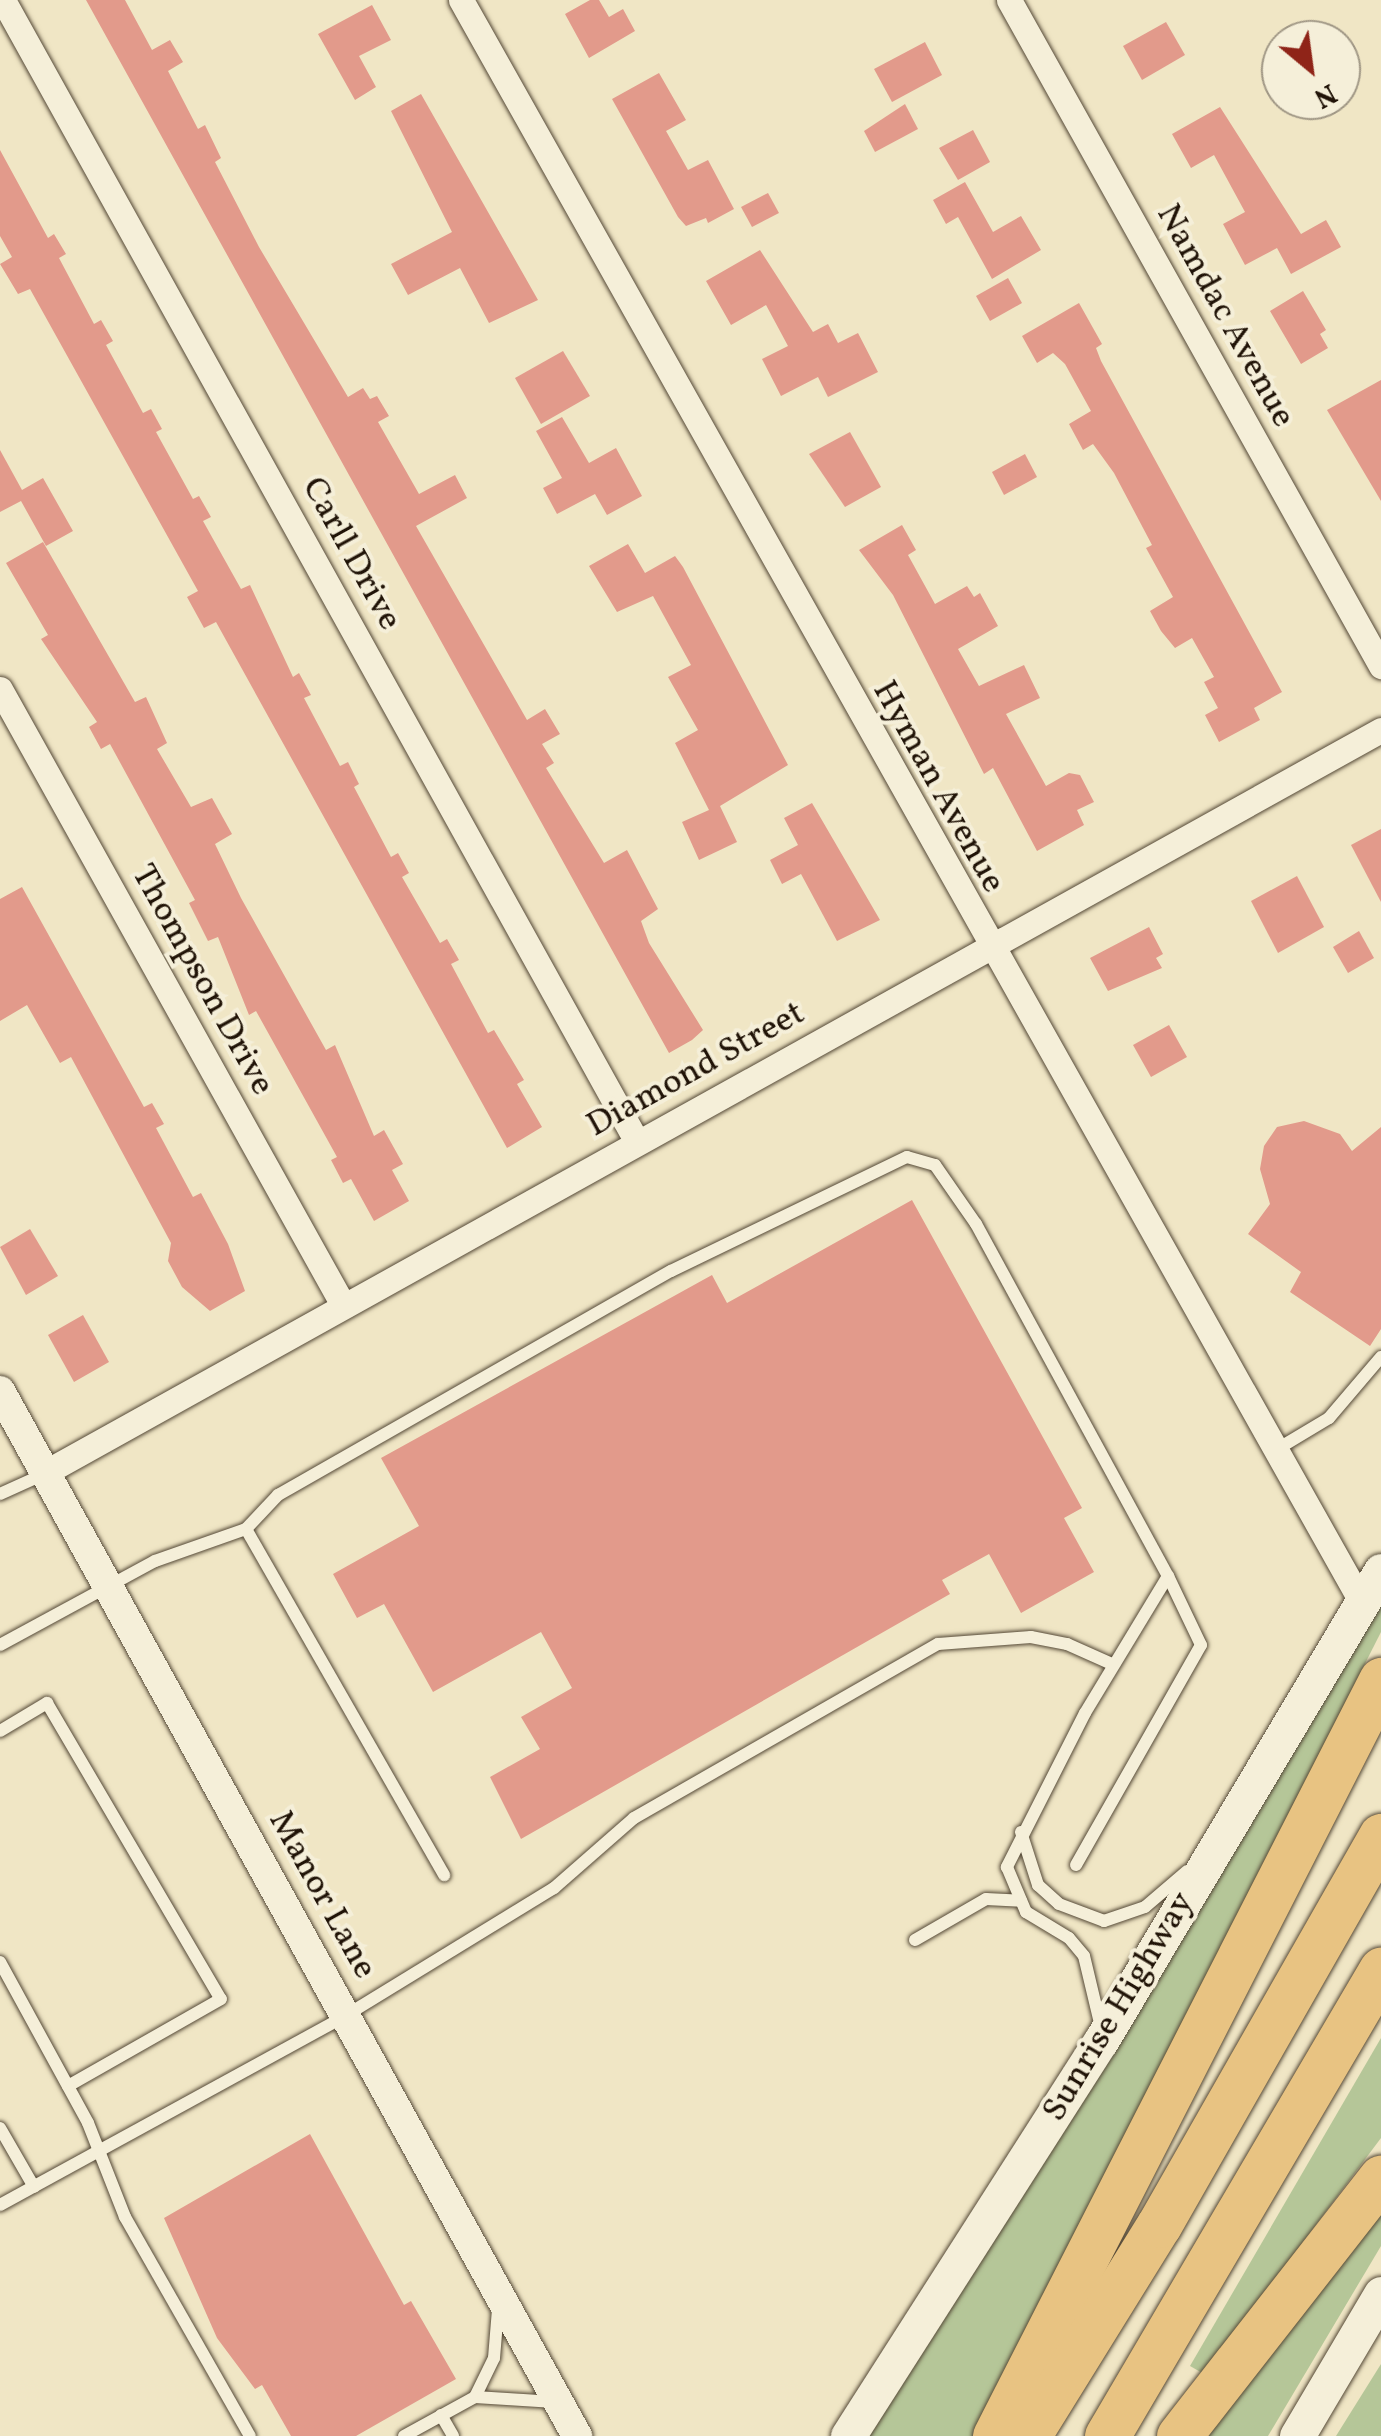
<!DOCTYPE html>
<html>
<head>
<meta charset="utf-8">
<style>
	body { margin:0 }
	#map { position:relative; width:1381px; height:2436px; overflow:hidden; background:#f0e6c5; font-family:Vollkorn,serif }
	div>[style] { position:absolute }
	[style*='--x'] { left:calc(var(--x)*1px); top:calc(var(--y)*1px); width:calc(var(--w)*1px); rotate:calc(var(--a)*1deg) }
	.green>* { inset:0; background:#b5c698 }
	.building>* { inset:0; background:#e29a8b }
	.roads { filter:drop-shadow(0 0 2px #544836) drop-shadow(0 0 2px #544836) }
	.service>* { height:12px; margin:-6px; padding:0 6px; transform-origin:6px; border-radius:6px; background:#f5efd9 }
	.minor>* { height:25px; margin:-12.5px; padding:0 12.5px; transform-origin:12.5px; border-radius:12.5px; background:#f5efd9 }
	.tertiary>* { height:30px; margin:-15px; padding:0 15px; transform-origin:15px; border-radius:15px; background:#f5efd9 }
	.secondary>* { height:35px; margin:-17.5px; padding:0 17.5px; transform-origin:17.5px; border-radius:17.5px; background:#f5efd9 }
	.motorway>* { height:45px; margin:-22.5px; padding:0 22.5px; transform-origin:22.5px; border-radius:22.5px; background:#e8c382 }
	span { translate:-50% -50%; white-space:nowrap; text-align:center; line-height:1.15; -webkit-text-stroke:8px #f5efd9; paint-order:stroke }
	.street-label { font-size:35px; color:#201307 }
	.north { position:absolute; left:1261px; top:20px; width:100px; height:100px; box-sizing:border-box; background:#f5efd9; border:2px solid #a09785; border-radius:50%; rotate:151deg; font-size:28px; font-weight:700; line-height:40px; text-align:center; color:#201307 }
	.north::after { content:''; display:block; margin:auto; width:35px; height:45px; background:#8f2418; clip-path:polygon(50% 0,100% 100%,50% 72%,0 100%) }
</style>
</head>
<body>
<div id="map">
	<div class="green">
		<div style="clip-path:polygon(1381px 1592px,1381px 1632px,974px 2436px,863px 2436px)"></div>
		<div style="clip-path:polygon(1381px 2038px,1381px 2138px,1204px 2374px,1190px 2366px)"></div>
		<div style="clip-path:polygon(1381px 2192px,1381px 2246px,1268px 2436px,1194px 2436px)"></div>
		<div style="clip-path:polygon(1381px 2364px,1381px 2436px,1336px 2436px)"></div>
	</div>
	<div class="building">
		<div style="clip-path:polygon(86px 0,125px 0,152px 50px,170px 40px,183px 62px,168px 71px,198px 129px,205px 125px,221px 158px,215px 162px,259px 247px,348px 397px,363px 388px,370px 399px,377px 396px,389px 416px,378px 422px,419px 494px,455px 475px,467px 498px,416px 526px,527px 720px,545px 709px,560px 734px,542px 744px,554px 763px,546px 768px,604px 863px,627px 850px,658px 909px,641px 921px,649px 943px,703px 1030px,692px 1040px,669px 1053px)"></div>
		<div style="clip-path:polygon(590px 0,599px 0,609px 17px,623px 9px,635px 31px,589px 58px,565px 14px)"></div>
		<div style="clip-path:polygon(372px 5px,391px 40px,359px 56px,376px 87px,355px 100px,318px 34px)"></div>
		<div style="clip-path:polygon(1166px 22px,1185px 55px,1142px 80px,1123px 46px)"></div>
		<div style="clip-path:polygon(925px 42px,942px 75px,892px 102px,874px 69px)"></div>
		<div style="clip-path:polygon(659px 73px,686px 120px,666px 131px,688px 170px,708px 160px,734px 209px,708px 223px,706px 218px,686px 226px,678px 217px,612px 99px)"></div>
		<div style="clip-path:polygon(421px 94px,538px 300px,489px 323px,460px 268px,408px 295px,391px 264px,452px 232px,391px 111px)"></div>
		<div style="clip-path:polygon(905px 104px,918px 129px,875px 152px,864px 131px)"></div>
		<div style="clip-path:polygon(1220px 107px,1301px 234px,1326px 220px,1341px 247px,1291px 274px,1277px 248px,1245px 265px,1223px 224px,1245px 212px,1214px 155px,1191px 168px,1172px 134px)"></div>
		<div style="clip-path:polygon(973px 130px,990px 162px,958px 180px,939px 148px)"></div>
		<div style="clip-path:polygon(0 150px,48px 238px,54px 234px,66px 254px,59px 258px,94px 324px,101px 320px,113px 341px,106px 345px,143px 413px,151px 409px,162px 429px,156px 432px,193px 499px,199px 496px,211px 517px,203px 521px,241px 589px,250px 585px,293px 677px,299px 673px,311px 695px,304px 698px,340px 766px,348px 762px,359px 784px,354px 787px,391px 857px,398px 853px,409px 873px,402px 877px,440px 943px,447px 939px,459px 960px,451px 964px,488px 1033px,494px 1030px,524px 1080px,517px 1084px,542px 1127px,507px 1148px,216px 622px,204px 628px,187px 597px,198px 591px,30px 289px,18px 294px,0 264px,12px 257px,0 236px)"></div>
		<div style="clip-path:polygon(965px 182px,993px 232px,1021px 216px,1041px 250px,992px 279px,958px 217px,946px 224px,933px 200px)"></div>
		<div style="clip-path:polygon(768px 193px,779px 213px,752px 227px,741px 207px)"></div>
		<div style="clip-path:polygon(760px 250px,813px 332px,828px 324px,838px 343px,858px 333px,878px 372px,828px 397px,818px 377px,781px 396px,762px 359px,788px 346px,766px 305px,731px 325px,706px 281px)"></div>
		<div style="clip-path:polygon(1008px 278px,1022px 303px,990px 321px,976px 296px)"></div>
		<div style="clip-path:polygon(1303px 291px,1326px 330px,1320px 334px,1328px 348px,1301px 364px,1270px 311px)"></div>
		<div style="clip-path:polygon(1079px 303px,1102px 344px,1096px 348px,1101px 361px,1282px 692px,1254px 708px,1260px 720px,1219px 742px,1205px 715px,1218px 708px,1204px 682px,1214px 677px,1192px 638px,1175px 648px,1161px 631px,1150px 611px,1173px 597px,1146px 548px,1152px 545px,1114px 473px,1093px 444px,1083px 450px,1069px 424px,1091px 411px,1065px 364px,1053px 353px,1037px 363px,1022px 336px)"></div>
		<div style="clip-path:polygon(563px 351px,590px 396px,541px 424px,515px 378px)"></div>
		<div style="clip-path:polygon(1381px 380px,1381px 501px,1327px 410px)"></div>
		<div style="clip-path:polygon(562px 417px,589px 463px,616px 448px,642px 496px,607px 515px,595px 494px,557px 514px,543px 488px,562px 478px,536px 431px)"></div>
		<div style="clip-path:polygon(850px 432px,881px 487px,845px 507px,809px 454px)"></div>
		<div style="clip-path:polygon(0 450px,22px 490px,43px 478px,73px 531px,46px 546px,21px 501px,0 512px)"></div>
		<div style="clip-path:polygon(1025px 454px,1037px 477px,1004px 495px,992px 472px)"></div>
		<div style="clip-path:polygon(902px 525px,916px 550px,908px 555px,935px 604px,967px 586px,974px 597px,980px 593px,998px 626px,958px 649px,979px 686px,1024px 665px,1040px 698px,1006px 714px,1046px 786px,1069px 773px,1080px 775px,1094px 802px,1077px 810px,1084px 825px,1037px 851px,993px 768px,984px 774px,893px 595px,859px 550px)"></div>
		<div style="clip-path:polygon(43px 542px,135px 702px,146px 697px,167px 743px,157px 749px,191px 807px,212px 798px,232px 834px,215px 844px,241px 898px,326px 1050px,335px 1045px,374px 1136px,384px 1130px,403px 1164px,392px 1170px,409px 1201px,374px 1221px,351px 1179px,343px 1183px,331px 1160px,337px 1157px,256px 1011px,249px 1015px,218px 937px,208px 941px,189px 903px,195px 900px,110px 744px,101px 749px,89px 727px,97px 722px,41px 639px,48px 635px,6px 563px)"></div>
		<div style="clip-path:polygon(628px 544px,645px 573px,675px 556px,683px 567px,788px 765px,720px 806px,737px 842px,699px 860px,682px 822px,709px 810px,675px 743px,698px 730px,668px 677px,691px 665px,653px 596px,617px 612px,589px 566px)"></div>
		<div style="clip-path:polygon(812px 803px,880px 920px,837px 941px,801px 874px,782px 884px,770px 860px,798px 845px,784px 818px)"></div>
		<div style="clip-path:polygon(1381px 829px,1381px 902px,1351px 845px)"></div>
		<div style="clip-path:polygon(1297px 876px,1324px 927px,1278px 953px,1251px 901px)"></div>
		<div style="clip-path:polygon(22px 887px,144px 1107px,152px 1103px,164px 1124px,156px 1128px,193px 1197px,201px 1193px,228px 1244px,245px 1291px,210px 1311px,182px 1287px,168px 1261px,171px 1243px,71px 1057px,60px 1063px,27px 1005px,0 1021px,0 899px)"></div>
		<div style="clip-path:polygon(1149px 927px,1163px 954px,1156px 958px,1162px 968px,1108px 991px,1090px 958px)"></div>
		<div style="clip-path:polygon(1359px 931px,1374px 958px,1348px 973px,1333px 947px)"></div>
		<div style="clip-path:polygon(1169px 1025px,1187px 1057px,1151px 1077px,1133px 1045px)"></div>
		<div style="clip-path:polygon(1304px 1121px,1340px 1134px,1352px 1151px,1381px 1127px,1381px 1329px,1370px 1346px,1290px 1292px,1301px 1272px,1248px 1234px,1270px 1204px,1260px 1169px,1264px 1146px,1277px 1127px)"></div>
		<div style="clip-path:polygon(912px 1200px,1082px 1508px,1064px 1518px,1094px 1572px,1021px 1613px,989px 1554px,942px 1580px,950px 1594px,521px 1839px,490px 1777px,540px 1749px,521px 1717px,572px 1688px,541px 1632px,433px 1692px,384px 1604px,357px 1618px,333px 1574px,419px 1526px,381px 1458px,712px 1275px,727px 1303px)"></div>
		<div style="clip-path:polygon(30px 1229px,58px 1276px,26px 1295px,0 1247px)"></div>
		<div style="clip-path:polygon(83px 1315px,109px 1362px,74px 1382px,48px 1335px)"></div>
		<div style="clip-path:polygon(310px 2134px,404px 2305px,411px 2301px,456px 2379px,356px 2436px,291px 2436px,262px 2385px,255px 2389px,217px 2338px,164px 2218px)"></div>
	</div>
	<div class="roads">
		<div class="service">
			<div style="--x:1274;--y:1451;--w:64;--a:-31"></div>
			<div style="--x:1329;--y:1418;--w:80;--a:-49.6"></div>
			<div style="--x:0;--y:1494;--w:48;--a:-24.4"></div>
			<div style="--x:246;--y:1529;--w:47;--a:-46.7"></div>
			<div style="--x:278;--y:1495;--w:452;--a:-29.7"></div>
			<div style="--x:671;--y:1271;--w:262;--a:-25.8"></div>
			<div style="--x:907;--y:1157;--w:29;--a:16"></div>
			<div style="--x:935;--y:1165;--w:72;--a:55.2"></div>
			<div style="--x:976;--y:1224;--w:401;--a:61.4"></div>
			<div style="--x:1168;--y:1576;--w:160;--a:121.2"></div>
			<div style="--x:1085;--y:1713;--w:173;--a:116.9"></div>
			<div style="--x:1007;--y:1867;--w:49;--a:67.1"></div>
			<div style="--x:1026;--y:1912;--w:50;--a:31.2"></div>
			<div style="--x:1069;--y:1938;--w:23;--a:50"></div>
			<div style="--x:1084;--y:1956;--w:69;--a:76.6"></div>
			<div style="--x:0;--y:1645;--w:176;--a:-28.5"></div>
			<div style="--x:155;--y:1561;--w:96;--a:-19.4"></div>
			<div style="--x:246;--y:1529;--w:399;--a:60.2"></div>
			<div style="--x:0;--y:1731;--w:55;--a:-30.8"></div>
			<div style="--x:47;--y:1703;--w:343;--a:59.6"></div>
			<div style="--x:221;--y:1999;--w:176;--a:150.4"></div>
			<div style="--x:1021;--y:1832;--w:56;--a:72.2"></div>
			<div style="--x:1038;--y:1885;--w:28;--a:42"></div>
			<div style="--x:1059;--y:1904;--w:48;--a:20.7"></div>
			<div style="--x:1104;--y:1921;--w:43;--a:-18.9"></div>
			<div style="--x:1145;--y:1907;--w:55;--a:-40.6"></div>
			<div style="--x:1076;--y:1865;--w:253;--a:-60.4"></div>
			<div style="--x:1201;--y:1645;--w:76;--a:-115.6"></div>
			<div style="--x:915;--y:1940;--w:82;--a:-30"></div>
			<div style="--x:986;--y:1899;--w:35;--a:3"></div>
			<div style="--x:0;--y:1962;--w:183;--a:61.3"></div>
			<div style="--x:88;--y:2123;--w:101;--a:68.5"></div>
			<div style="--x:125;--y:2217;--w:252;--a:60.3"></div>
			<div style="--x:0;--y:2128;--w:68;--a:60"></div>
			<div style="--x:0;--y:2205;--w:393;--a:-28.7"></div>
			<div style="--x:345;--y:2016;--w:245;--a:-31.5"></div>
			<div style="--x:554;--y:1888;--w:106;--a:-41.2"></div>
			<div style="--x:634;--y:1818;--w:350;--a:-29.8"></div>
			<div style="--x:938;--y:1644;--w:93;--a:-4.3"></div>
			<div style="--x:1031;--y:1637;--w:37;--a:11"></div>
			<div style="--x:1067;--y:1644;--w:51;--a:24.1"></div>
			<div style="--x:475;--y:2397;--w:43;--a:-64"></div>
			<div style="--x:494;--y:2358;--w:49;--a:-85.3"></div>
			<div style="--x:441;--y:2415;--w:24;--a:60"></div>
			<div style="--x:404;--y:2436;--w:81;--a:-28.8"></div>
			<div style="--x:475;--y:2397;--w:80;--a:3.6"></div>
		</div>
		<div class="minor">
			<div style="--x:3;--y:0;--w:1306;--a:60.96"></div>
			<div style="--x:461;--y:0;--w:1839;--a:60.66"></div>
			<div style="--x:1009;--y:0;--w:763;--a:60.81"></div>
			<div style="--x:0;--y:689;--w:705;--a:60.89"></div>
			<div style="--x:46;--y:1472;--w:1527;--a:-29.07"></div>
		</div>
		<div class="tertiary">
			<div style="--x:0;--y:1391;--w:1194;--a:61.09"></div>
		</div>
		<div class="secondary">
			<div style="--x:848;--y:2436;--w:469;--a:-57.4"></div>
			<div style="--x:1101;--y:2041;--w:547;--a:-59.22"></div>
			<div style="--x:1297;--y:2436;--w:165;--a:-59.4"></div>
		</div>
		<div class="motorway">
			<div style="--x:995;--y:2436;--w:849;--a:-62.95"></div>
			<div style="--x:1028;--y:2436;--w:248;--a:-58.2"></div>
			<div style="--x:1159;--y:2225;--w:448;--a:-60.3"></div>
			<div style="--x:1107;--y:2436;--w:541;--a:-59.55"></div>
			<div style="--x:1179;--y:2436;--w:328;--a:-52"></div>
		</div>
	</div>
	<div class="street-label">
		<span style="left:1225px;top:316px;rotate:61deg">Namdac Avenue</span>
		<span style="left:351px;top:554px;rotate:61deg">Carll Drive</span>
		<span style="left:938px;top:787px;rotate:61deg">Hyman Avenue</span>
		<span style="left:202px;top:980px;rotate:61deg">Thompson Drive</span>
		<span style="left:696px;top:1070px;rotate:-29deg">Diamond Street</span>
		<span style="left:322px;top:1895px;rotate:61deg">Manor Lane</span>
		<span style="left:1119px;top:2007px;rotate:-59deg">Sunrise Highway</span>
	</div>
	<div class="north">N</div>
</div>
</body>
</html>
